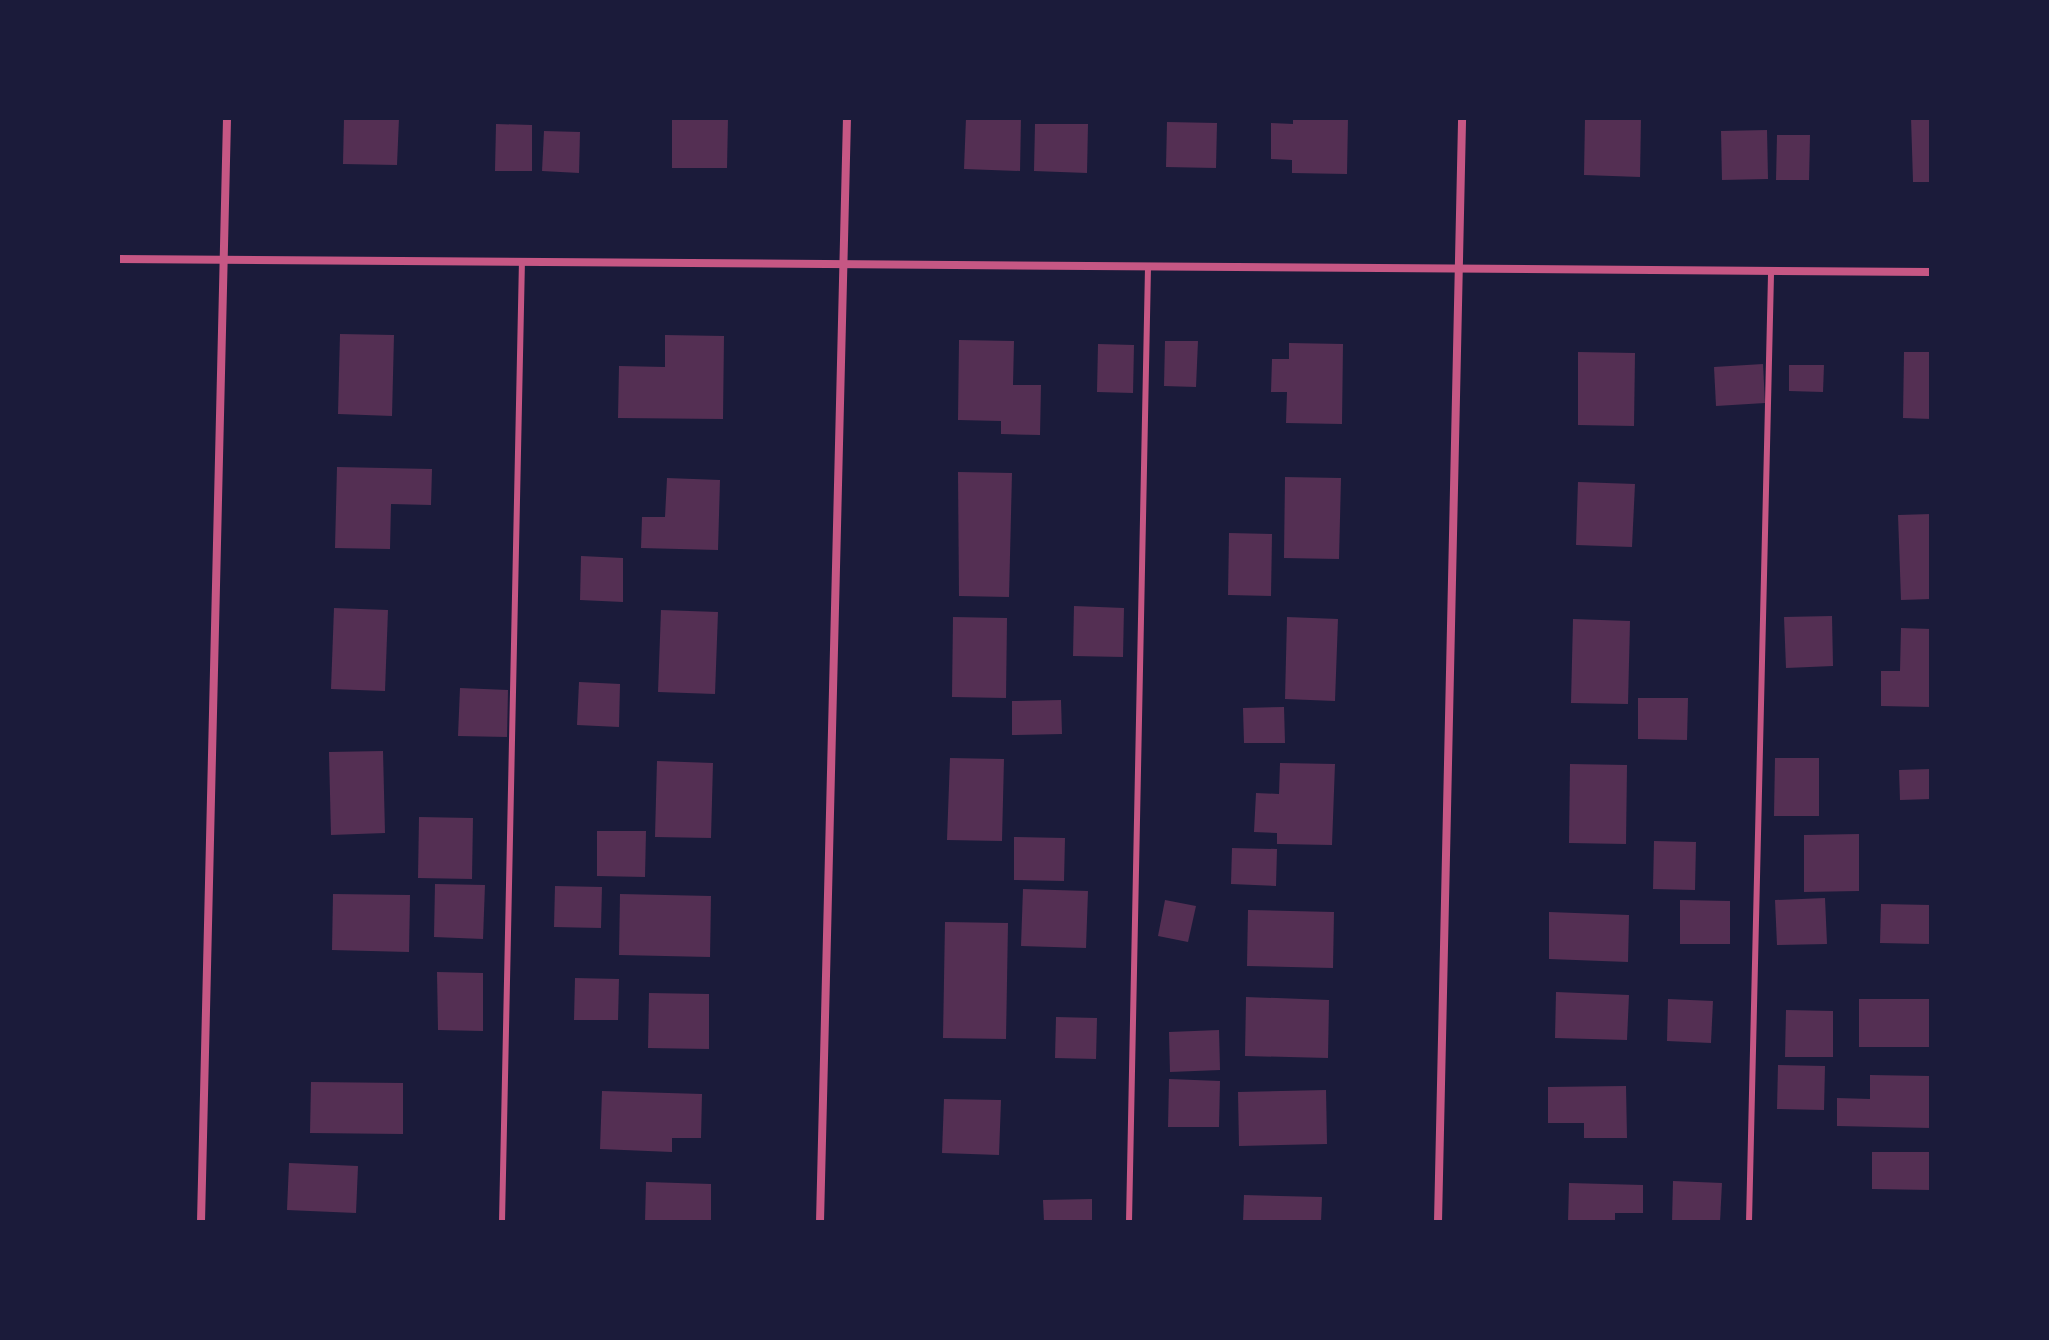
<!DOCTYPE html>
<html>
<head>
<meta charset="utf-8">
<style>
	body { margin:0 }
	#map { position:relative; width:2049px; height:1340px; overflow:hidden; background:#1b1b3a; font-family:Raleway,sans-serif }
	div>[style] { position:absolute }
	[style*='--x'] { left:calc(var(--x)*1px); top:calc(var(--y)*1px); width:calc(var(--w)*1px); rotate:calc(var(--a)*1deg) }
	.building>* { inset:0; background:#542f53 }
	.service>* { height:6px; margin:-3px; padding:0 3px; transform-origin:3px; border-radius:3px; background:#c65784 }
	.minor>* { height:8px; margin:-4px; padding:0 4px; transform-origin:4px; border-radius:4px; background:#c65784 }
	span { translate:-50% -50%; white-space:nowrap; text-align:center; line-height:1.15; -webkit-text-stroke:6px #1b1b3a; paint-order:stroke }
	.frame { position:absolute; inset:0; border:120px solid #1b1b3a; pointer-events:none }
</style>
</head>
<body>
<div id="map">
	<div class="building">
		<div style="clip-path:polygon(344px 118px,399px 118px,397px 165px,343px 164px)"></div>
		<div style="clip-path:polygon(672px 118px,728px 118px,727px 168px,672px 168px)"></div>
		<div style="clip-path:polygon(966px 118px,1021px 118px,1020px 171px,964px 169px)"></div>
		<div style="clip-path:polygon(1293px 118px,1348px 118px,1347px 174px,1292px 173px,1292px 160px,1271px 159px,1271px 123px,1293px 124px)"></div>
		<div style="clip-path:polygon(1585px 118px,1641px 118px,1640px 177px,1584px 175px)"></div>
		<div style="clip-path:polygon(1911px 118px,1931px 118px,1931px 182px,1913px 182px)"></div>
		<div style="clip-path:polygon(1167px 122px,1217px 123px,1216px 168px,1166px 167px)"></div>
		<div style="clip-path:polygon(496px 124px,532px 125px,532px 171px,495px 171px)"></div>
		<div style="clip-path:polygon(1035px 124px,1088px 124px,1087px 173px,1034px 171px)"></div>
		<div style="clip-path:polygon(1767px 130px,1768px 179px,1722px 180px,1721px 131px)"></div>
		<div style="clip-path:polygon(544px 131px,580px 132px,579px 173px,542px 171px)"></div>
		<div style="clip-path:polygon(1777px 135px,1810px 135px,1809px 180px,1776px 180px)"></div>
		<div style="clip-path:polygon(340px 334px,394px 335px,392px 416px,338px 414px)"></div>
		<div style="clip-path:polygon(665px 335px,724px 336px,723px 419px,618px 418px,619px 366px,665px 367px)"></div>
		<div style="clip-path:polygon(959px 340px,1014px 341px,1013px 385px,1041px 385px,1040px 435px,1001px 434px,1001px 421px,958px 420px)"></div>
		<div style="clip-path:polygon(1165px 341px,1198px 341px,1196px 387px,1164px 386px)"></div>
		<div style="clip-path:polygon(1289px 343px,1343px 344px,1342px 424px,1286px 423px,1287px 392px,1271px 392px,1272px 359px,1289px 359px)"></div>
		<div style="clip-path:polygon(1098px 344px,1134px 345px,1133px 393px,1097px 392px)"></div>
		<div style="clip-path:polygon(1578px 352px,1635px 353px,1634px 426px,1578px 425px)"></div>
		<div style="clip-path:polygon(1904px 352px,1931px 352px,1931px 419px,1903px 418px)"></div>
		<div style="clip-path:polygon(1763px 364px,1765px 403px,1716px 406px,1714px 367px)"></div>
		<div style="clip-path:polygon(1789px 365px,1824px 365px,1823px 392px,1789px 391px)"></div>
		<div style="clip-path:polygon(337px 467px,432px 469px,431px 505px,391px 504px,390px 549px,335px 548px)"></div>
		<div style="clip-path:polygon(958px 472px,1012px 473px,1009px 597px,959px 596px)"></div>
		<div style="clip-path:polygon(1285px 477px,1341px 478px,1339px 559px,1284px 558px)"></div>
		<div style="clip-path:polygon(667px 478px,720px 480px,718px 550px,641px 548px,642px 517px,665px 517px)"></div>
		<div style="clip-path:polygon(1578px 482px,1635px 484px,1632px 547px,1576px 545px)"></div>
		<div style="clip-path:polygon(1931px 514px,1931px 599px,1901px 600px,1898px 515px)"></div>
		<div style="clip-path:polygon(1229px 533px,1272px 534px,1271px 596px,1228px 595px)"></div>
		<div style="clip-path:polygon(581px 556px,623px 558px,623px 602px,580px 600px)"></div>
		<div style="clip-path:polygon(1074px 606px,1124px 608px,1123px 657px,1073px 656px)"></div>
		<div style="clip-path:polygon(334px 608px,388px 610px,385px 691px,331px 689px)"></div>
		<div style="clip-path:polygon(661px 610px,718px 612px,715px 694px,658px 692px)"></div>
		<div style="clip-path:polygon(1832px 616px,1833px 666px,1786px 668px,1784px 617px)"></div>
		<div style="clip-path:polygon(953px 617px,1007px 618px,1006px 698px,952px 697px)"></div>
		<div style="clip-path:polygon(1287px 617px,1338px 619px,1335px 701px,1285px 699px)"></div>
		<div style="clip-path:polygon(1573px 619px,1630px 621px,1628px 704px,1571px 703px)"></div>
		<div style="clip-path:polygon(1901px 628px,1931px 629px,1931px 707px,1881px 706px,1881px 671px,1900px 671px)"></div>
		<div style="clip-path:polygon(579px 682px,620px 684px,619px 727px,577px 725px)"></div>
		<div style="clip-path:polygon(460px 688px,508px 690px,507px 737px,458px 736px)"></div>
		<div style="clip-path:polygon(1638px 698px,1688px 698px,1687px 740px,1638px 739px)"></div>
		<div style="clip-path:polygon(1061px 700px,1062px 734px,1012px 735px,1012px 701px)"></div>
		<div style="clip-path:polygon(1284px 707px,1285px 743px,1244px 743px,1243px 708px)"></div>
		<div style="clip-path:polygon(383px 751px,385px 833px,331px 835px,329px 752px)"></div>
		<div style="clip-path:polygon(950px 758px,1004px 759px,1002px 841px,947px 840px)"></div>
		<div style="clip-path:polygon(1775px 758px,1819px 758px,1819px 816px,1774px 816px)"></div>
		<div style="clip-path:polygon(657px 761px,713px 763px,711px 838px,655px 837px)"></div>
		<div style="clip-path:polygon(1280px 763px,1335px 764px,1332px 845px,1277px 844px,1277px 833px,1254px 832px,1256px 793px,1279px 794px)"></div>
		<div style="clip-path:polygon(1570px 764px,1627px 765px,1626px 844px,1569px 843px)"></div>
		<div style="clip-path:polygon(1931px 769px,1931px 799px,1900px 800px,1899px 770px)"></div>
		<div style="clip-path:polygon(419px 817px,473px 818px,472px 879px,418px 878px)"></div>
		<div style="clip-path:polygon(597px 831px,646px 831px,645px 877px,597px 876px)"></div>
		<div style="clip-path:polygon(1859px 834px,1859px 891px,1804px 892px,1804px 835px)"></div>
		<div style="clip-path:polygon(1014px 837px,1065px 838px,1064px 881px,1014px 880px)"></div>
		<div style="clip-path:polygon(1654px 841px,1696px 842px,1695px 890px,1653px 889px)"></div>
		<div style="clip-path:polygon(1232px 848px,1277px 849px,1276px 886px,1231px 884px)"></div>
		<div style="clip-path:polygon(435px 884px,485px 885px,483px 939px,434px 937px)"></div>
		<div style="clip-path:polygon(555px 886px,602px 887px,601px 928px,554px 927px)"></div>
		<div style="clip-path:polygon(1023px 889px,1088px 891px,1086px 948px,1021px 946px)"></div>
		<div style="clip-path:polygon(333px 894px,410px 895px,409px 952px,332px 950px)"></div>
		<div style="clip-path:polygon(620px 894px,711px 896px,710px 957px,619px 955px)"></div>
		<div style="clip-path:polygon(1825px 898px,1827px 944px,1777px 945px,1775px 900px)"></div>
		<div style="clip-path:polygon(1165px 900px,1196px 906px,1188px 942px,1158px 936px)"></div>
		<div style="clip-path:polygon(1680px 900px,1730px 901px,1730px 944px,1680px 944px)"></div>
		<div style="clip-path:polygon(1881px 904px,1931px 905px,1931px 944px,1880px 943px)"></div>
		<div style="clip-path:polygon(1248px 910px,1334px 912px,1333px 968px,1247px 966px)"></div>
		<div style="clip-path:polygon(1549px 912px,1629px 915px,1628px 962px,1549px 959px)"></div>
		<div style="clip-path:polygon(945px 922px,1008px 923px,1006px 1039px,943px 1038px)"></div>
		<div style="clip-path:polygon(437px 972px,483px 973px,483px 1031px,438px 1030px)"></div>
		<div style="clip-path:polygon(575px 978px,619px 979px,618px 1020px,574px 1020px)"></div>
		<div style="clip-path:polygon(1556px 992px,1629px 995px,1627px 1040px,1555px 1038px)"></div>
		<div style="clip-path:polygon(649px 993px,709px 994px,709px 1049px,648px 1048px)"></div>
		<div style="clip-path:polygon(1246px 997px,1329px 1000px,1328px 1058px,1245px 1056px)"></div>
		<div style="clip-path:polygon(1668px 999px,1713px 1001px,1711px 1043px,1667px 1041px)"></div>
		<div style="clip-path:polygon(1859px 999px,1931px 999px,1931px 1047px,1859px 1047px)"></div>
		<div style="clip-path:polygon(1786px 1010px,1833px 1011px,1833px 1057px,1785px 1057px)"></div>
		<div style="clip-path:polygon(1056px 1017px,1097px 1018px,1096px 1059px,1055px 1058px)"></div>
		<div style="clip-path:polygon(1219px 1030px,1220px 1070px,1170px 1072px,1169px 1032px)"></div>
		<div style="clip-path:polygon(1778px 1065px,1825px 1066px,1824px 1110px,1777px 1109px)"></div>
		<div style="clip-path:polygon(1870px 1075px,1931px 1076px,1931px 1128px,1837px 1126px,1837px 1098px,1870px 1099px)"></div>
		<div style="clip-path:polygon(1169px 1079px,1220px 1081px,1219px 1127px,1168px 1127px)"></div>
		<div style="clip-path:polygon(311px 1082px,403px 1083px,403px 1134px,310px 1133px)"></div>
		<div style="clip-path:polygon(1626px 1086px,1627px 1138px,1584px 1138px,1584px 1123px,1548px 1123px,1548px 1087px)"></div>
		<div style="clip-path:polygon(1326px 1090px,1327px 1144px,1239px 1146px,1238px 1092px)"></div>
		<div style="clip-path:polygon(602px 1091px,702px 1094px,701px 1138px,672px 1138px,672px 1152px,600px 1149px)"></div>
		<div style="clip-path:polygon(944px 1099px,1001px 1100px,999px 1155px,942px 1153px)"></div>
		<div style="clip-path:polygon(1872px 1152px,1931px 1152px,1931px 1190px,1872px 1189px)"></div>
		<div style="clip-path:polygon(289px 1163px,358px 1166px,356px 1213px,287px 1210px)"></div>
		<div style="clip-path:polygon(1673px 1181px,1722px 1183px,1720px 1222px,1672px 1222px)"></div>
		<div style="clip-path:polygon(646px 1182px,711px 1184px,711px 1222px,645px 1222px)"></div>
		<div style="clip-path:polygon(1569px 1183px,1643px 1185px,1643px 1213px,1615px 1213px,1615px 1222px,1568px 1222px)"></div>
		<div style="clip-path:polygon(1244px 1195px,1322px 1197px,1321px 1222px,1243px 1222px)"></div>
		<div style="clip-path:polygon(1092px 1199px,1092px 1222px,1044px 1222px,1043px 1200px)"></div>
	</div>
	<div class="service">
		<div style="--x:502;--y:1222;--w:959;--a:-88.81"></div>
		<div style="--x:1129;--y:1222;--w:956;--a:-88.86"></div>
		<div style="--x:1749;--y:1222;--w:951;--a:-88.67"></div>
	</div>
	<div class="minor">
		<div style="--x:118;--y:259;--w:1813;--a:0.41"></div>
		<div style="--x:201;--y:1222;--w:1104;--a:-88.65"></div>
		<div style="--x:820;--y:1222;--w:1104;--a:-88.6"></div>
		<div style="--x:1438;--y:1222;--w:1104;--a:-88.75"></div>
	</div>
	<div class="frame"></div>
</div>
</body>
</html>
